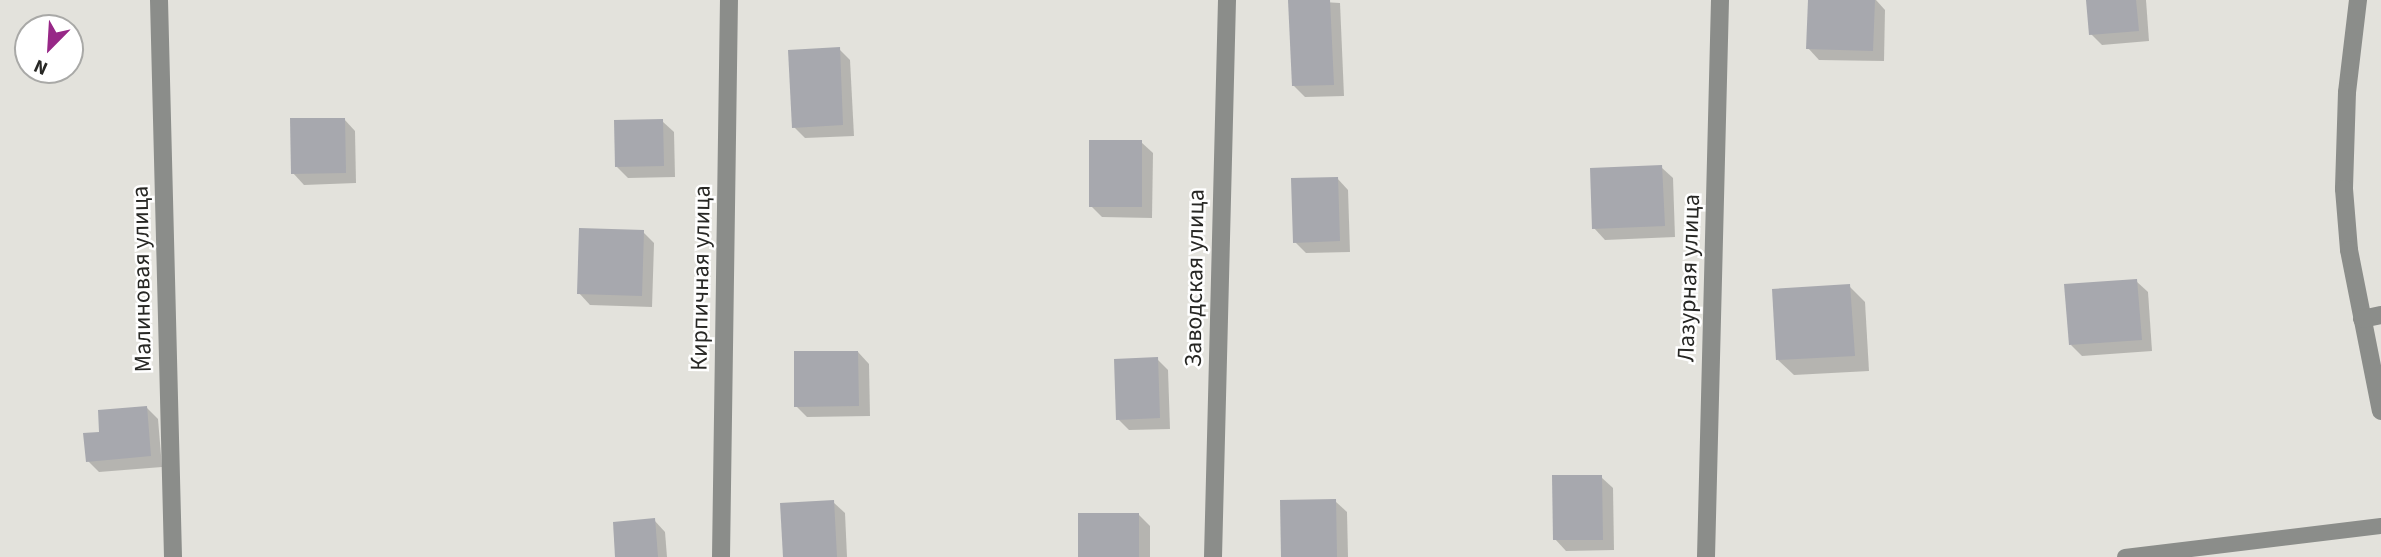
<!DOCTYPE html>
<html>
<head>
<meta charset="utf-8">
<style>
	body { margin:0 }
	#map { position:relative; width:2381px; height:557px; overflow:hidden; background:#e3e2dc; font-family:"Source Sans 3",sans-serif }
	div>[style] { position:absolute }
	[style*='--x'] { left:calc(var(--x)*1px); top:calc(var(--y)*1px); width:calc(var(--w)*1px); rotate:calc(var(--a)*1deg) }
	.shadow>* { inset:0; background:#0003 }
	.building>* { inset:0; background:#a7a8ae }
	.lane>* { height:16px; margin:-8px; padding:0 8px; transform-origin:8px; border-radius:8px; background:#8b8d8a }
	.street>* { height:18px; margin:-9px; padding:0 9px; transform-origin:9px; border-radius:9px; background:#8b8d8a }
	span { translate:-50% -50%; white-space:nowrap; text-align:center; line-height:1.15; -webkit-text-stroke:5px #fff; paint-order:stroke }
	.street-label { font-size:24px; color:#272724 }
	.north { position:absolute; left:14px; top:14px; width:70px; height:70px; box-sizing:border-box; background:#fff; border:2px solid #a9a9a7; border-radius:50%; rotate:204deg; font-size:19px; font-weight:700; line-height:28px; text-align:center; color:#272724 }
	.north::after { content:''; display:block; margin:auto; width:24px; height:32px; background:#972787; clip-path:polygon(50% 0,100% 100%,50% 72%,0 100%) }
</style>
</head>
<body>
<div id="map">
	<div class="shadow">
		<div style="clip-path:polygon(1290px 0,1340px 3px,1344px 96px,1305px 97px,1294px 86px)"></div>
		<div style="clip-path:polygon(1809px 0,1876px 0,1885px 10px,1884px 61px,1819px 60px,1808px 48px)"></div>
		<div style="clip-path:polygon(2088px 0,2146px 0,2149px 41px,2102px 45px,2091px 34px)"></div>
		<div style="clip-path:polygon(839px 49px,850px 60px,854px 136px,805px 138px,794px 127px)"></div>
		<div style="clip-path:polygon(344px 119px,355px 131px,356px 183px,304px 185px,293px 173px)"></div>
		<div style="clip-path:polygon(662px 121px,674px 132px,675px 177px,628px 178px,617px 167px)"></div>
		<div style="clip-path:polygon(1141px 142px,1153px 153px,1152px 218px,1102px 217px,1091px 206px)"></div>
		<div style="clip-path:polygon(1661px 167px,1673px 178px,1675px 237px,1605px 240px,1594px 228px)"></div>
		<div style="clip-path:polygon(1337px 178px,1348px 190px,1350px 252px,1306px 253px,1295px 242px)"></div>
		<div style="clip-path:polygon(643px 232px,654px 243px,652px 307px,590px 305px,579px 293px)"></div>
		<div style="clip-path:polygon(2136px 281px,2148px 292px,2152px 351px,2082px 356px,2071px 345px)"></div>
		<div style="clip-path:polygon(1849px 286px,1865px 302px,1869px 371px,1794px 375px,1778px 360px)"></div>
		<div style="clip-path:polygon(858px 352px,869px 364px,870px 416px,807px 417px,796px 406px)"></div>
		<div style="clip-path:polygon(1157px 359px,1168px 370px,1170px 429px,1129px 430px,1118px 419px)"></div>
		<div style="clip-path:polygon(147px 408px,158px 419px,162px 467px,99px 472px,88px 461px,101px 433px)"></div>
		<div style="clip-path:polygon(1601px 477px,1613px 488px,1614px 550px,1566px 551px,1555px 539px)"></div>
		<div style="clip-path:polygon(1335px 501px,1347px 512px,1348px 557px,1283px 557px)"></div>
		<div style="clip-path:polygon(833px 502px,845px 513px,847px 557px,784px 557px)"></div>
		<div style="clip-path:polygon(1139px 515px,1150px 526px,1150px 557px,1080px 557px)"></div>
		<div style="clip-path:polygon(654px 520px,665px 532px,667px 557px,617px 557px)"></div>
	</div>
	<div class="building">
		<div style="clip-path:polygon(1288px 0,1330px 0,1334px 85px,1292px 86px)"></div>
		<div style="clip-path:polygon(1808px 0,1875px 0,1873px 51px,1806px 49px)"></div>
		<div style="clip-path:polygon(2086px 0,2136px 0,2139px 31px,2089px 35px)"></div>
		<div style="clip-path:polygon(840px 47px,843px 125px,792px 128px,788px 50px)"></div>
		<div style="clip-path:polygon(290px 118px,345px 118px,346px 173px,291px 174px)"></div>
		<div style="clip-path:polygon(663px 119px,664px 166px,615px 167px,614px 120px)"></div>
		<div style="clip-path:polygon(1089px 140px,1142px 140px,1142px 207px,1089px 207px)"></div>
		<div style="clip-path:polygon(1662px 165px,1665px 226px,1592px 229px,1590px 168px)"></div>
		<div style="clip-path:polygon(1338px 177px,1340px 241px,1293px 243px,1291px 178px)"></div>
		<div style="clip-path:polygon(579px 228px,644px 230px,642px 296px,577px 294px)"></div>
		<div style="clip-path:polygon(2137px 279px,2142px 340px,2069px 345px,2064px 284px)"></div>
		<div style="clip-path:polygon(1850px 284px,1855px 356px,1776px 360px,1772px 289px)"></div>
		<div style="clip-path:polygon(794px 351px,858px 351px,859px 406px,794px 407px)"></div>
		<div style="clip-path:polygon(1158px 357px,1160px 418px,1116px 420px,1114px 359px)"></div>
		<div style="clip-path:polygon(147px 406px,151px 456px,86px 462px,83px 433px,99px 432px,98px 410px)"></div>
		<div style="clip-path:polygon(1552px 475px,1602px 475px,1603px 540px,1553px 540px)"></div>
		<div style="clip-path:polygon(1336px 499px,1337px 557px,1281px 557px,1280px 500px)"></div>
		<div style="clip-path:polygon(834px 500px,837px 557px,783px 557px,780px 503px)"></div>
		<div style="clip-path:polygon(1078px 513px,1139px 513px,1139px 557px,1078px 557px)"></div>
		<div style="clip-path:polygon(655px 518px,658px 557px,615px 557px,613px 522px)"></div>
	</div>
	<div class="lane">
		<div style="--x:2125;--y:557;--w:258;--a:-6.9"></div>
	</div>
	<div class="street">
		<div style="--x:159;--y:0;--w:557;--a:88.56"></div>
		<div style="--x:2358;--y:0;--w:93;--a:96.8"></div>
		<div style="--x:2347;--y:92;--w:97;--a:91.8"></div>
		<div style="--x:2344;--y:189;--w:61;--a:85.3"></div>
		<div style="--x:2349;--y:250;--w:164;--a:78.8"></div>
		<div style="--x:2362;--y:319;--w:19;--a:-12"></div>
		<div style="--x:721;--y:557;--w:557;--a:-89.18"></div>
		<div style="--x:1213;--y:557;--w:557;--a:-88.56"></div>
		<div style="--x:1706;--y:557;--w:557;--a:-88.56"></div>
	</div>
	<div class="street-label">
		<span style="left:701px;top:278px;rotate:-89deg">Кирпичная улица</span>
		<span style="left:1195px;top:278px;rotate:-89deg">Заводская улица</span>
		<span style="left:1689px;top:278px;rotate:-88deg">Лазурная улица</span>
		<span style="left:142px;top:279px;rotate:-91deg">Малиновая улица</span>
	</div>
	<div class="north">N</div>
</div>
</body>
</html>
